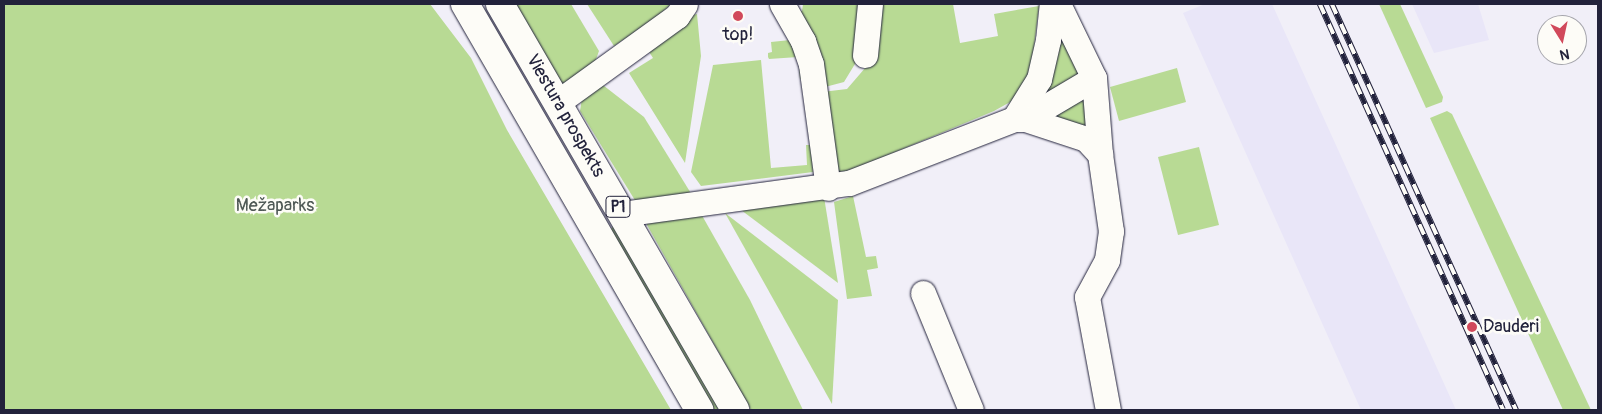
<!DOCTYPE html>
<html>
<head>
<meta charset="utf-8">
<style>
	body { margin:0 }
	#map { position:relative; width:1602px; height:414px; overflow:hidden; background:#f1eff8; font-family:Pangolin,sans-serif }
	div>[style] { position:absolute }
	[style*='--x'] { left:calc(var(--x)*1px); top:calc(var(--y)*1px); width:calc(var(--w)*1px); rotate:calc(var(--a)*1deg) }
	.built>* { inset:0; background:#e9e6f8 }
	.green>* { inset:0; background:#b8da94 }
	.roads { filter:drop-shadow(0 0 1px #22223b) drop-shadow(0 0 1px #22223b) }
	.minor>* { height:25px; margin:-12.5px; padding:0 12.5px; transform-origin:12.5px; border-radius:12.5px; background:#fdfcf7 }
	.major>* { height:28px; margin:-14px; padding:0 14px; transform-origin:14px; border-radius:14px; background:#fdfcf7 }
	.rail>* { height:5.5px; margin-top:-2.75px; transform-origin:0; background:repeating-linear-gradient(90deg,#fdfcf7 0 11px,#22223b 0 22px); box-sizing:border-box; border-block:1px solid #22223b }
	.dots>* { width:14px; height:14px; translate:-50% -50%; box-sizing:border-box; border:2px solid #fdfcf7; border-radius:50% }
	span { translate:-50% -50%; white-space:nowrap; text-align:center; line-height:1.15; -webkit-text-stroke:5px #fdfcf7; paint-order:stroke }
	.shield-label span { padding:1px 4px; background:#fdfcf7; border:1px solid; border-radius:4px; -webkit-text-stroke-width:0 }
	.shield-label { font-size:16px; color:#22223b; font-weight:700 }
	.poi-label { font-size:18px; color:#22223b }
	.left { translate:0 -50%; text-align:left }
	.street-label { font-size:18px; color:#22223b }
	.park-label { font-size:18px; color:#4f5956 }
	.frame { position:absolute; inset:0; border:5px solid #22223b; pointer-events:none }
	.north { position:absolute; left:1537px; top:15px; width:50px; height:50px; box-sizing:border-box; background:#fdfcf7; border:1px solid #a5a5ac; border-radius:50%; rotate:170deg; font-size:14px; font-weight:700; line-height:20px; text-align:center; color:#22223b }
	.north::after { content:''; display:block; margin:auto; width:18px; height:22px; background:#d1495b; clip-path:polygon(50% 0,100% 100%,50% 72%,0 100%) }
</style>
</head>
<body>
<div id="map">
	<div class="built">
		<div style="clip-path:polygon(1205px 4px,1272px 4px,1456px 410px,1361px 410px,1183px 13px)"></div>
		<div style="clip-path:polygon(1412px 4px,1478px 4px,1489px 40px,1434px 53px)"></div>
	</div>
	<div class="green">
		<div style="clip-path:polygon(4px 4px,430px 4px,471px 58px,507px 130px,671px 410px,4px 410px)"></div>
		<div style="clip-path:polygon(515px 4px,571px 4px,599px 51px,595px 62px,563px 85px)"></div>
		<div style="clip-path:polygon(587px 4px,671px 4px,656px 18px,614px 46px)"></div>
		<div style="clip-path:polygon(803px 4px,867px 4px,861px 54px,844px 82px,825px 87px,797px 12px,802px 11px)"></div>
		<div style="clip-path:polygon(878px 4px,953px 4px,960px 43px,998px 36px,994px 14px,1039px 6px,1031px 72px,1012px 101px,994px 111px,852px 170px,840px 172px,837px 171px,822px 92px,847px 89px,872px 60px)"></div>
		<div style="clip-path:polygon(1379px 4px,1400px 4px,1443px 97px,1442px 102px,1426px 108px)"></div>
		<div style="clip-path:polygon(1055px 9px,1085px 68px,1031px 111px)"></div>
		<div style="clip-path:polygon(697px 14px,701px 56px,685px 163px,629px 73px,653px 58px,646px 47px,690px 16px)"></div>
		<div style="clip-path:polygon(800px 39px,805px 78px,800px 79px,798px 57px,769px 59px,768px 57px,768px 53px,772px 52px,771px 42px)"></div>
		<div style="clip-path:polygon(761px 60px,771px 168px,807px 165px,806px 145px,811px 145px,813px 172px,701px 186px,691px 172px,713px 65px)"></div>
		<div style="clip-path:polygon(1177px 68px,1186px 102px,1119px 121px,1110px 87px)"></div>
		<div style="clip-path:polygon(599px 82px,644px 117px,692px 195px,636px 202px,580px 111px,583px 92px)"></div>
		<div style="clip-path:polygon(1082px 91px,1094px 138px,1040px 114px)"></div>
		<div style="clip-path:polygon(1447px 111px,1452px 114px,1591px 410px,1563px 410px,1430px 118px)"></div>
		<div style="clip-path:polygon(1199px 147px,1219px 225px,1178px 235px,1158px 157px)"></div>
		<div style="clip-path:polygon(853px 196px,866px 257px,876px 256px,878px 268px,867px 270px,872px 296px,847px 299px,834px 202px)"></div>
		<div style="clip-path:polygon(824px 197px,838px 283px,737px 207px)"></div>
		<div style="clip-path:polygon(700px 212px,750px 300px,803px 410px,751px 410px,647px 225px,647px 222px)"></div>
		<div style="clip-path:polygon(725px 213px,838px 300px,832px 404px)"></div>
		<div style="clip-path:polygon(613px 226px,722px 410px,712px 410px,610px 231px)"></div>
	</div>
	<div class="roads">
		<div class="minor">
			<div style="--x:782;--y:4;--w:43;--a:60.4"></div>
			<div style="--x:803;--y:41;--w:24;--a:71"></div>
			<div style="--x:811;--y:64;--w:125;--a:82.2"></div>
			<div style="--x:1058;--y:4;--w:82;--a:64.1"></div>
			<div style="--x:1094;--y:78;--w:76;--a:85.5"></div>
			<div style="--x:865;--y:55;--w:51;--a:-84.4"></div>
			<div style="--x:558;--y:102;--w:147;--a:-35.9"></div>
			<div style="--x:677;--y:16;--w:14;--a:-56"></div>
			<div style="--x:1014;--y:119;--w:47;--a:-58"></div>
			<div style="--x:1039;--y:79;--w:40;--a:-77"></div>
			<div style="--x:1048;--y:40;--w:36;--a:-84"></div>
			<div style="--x:1025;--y:119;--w:80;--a:-30.7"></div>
			<div style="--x:622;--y:214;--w:229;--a:-7.8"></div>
			<div style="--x:849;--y:183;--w:177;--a:-21.2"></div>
			<div style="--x:1014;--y:119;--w:11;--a:0"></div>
			<div style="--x:1025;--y:119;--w:64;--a:18.2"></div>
			<div style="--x:1086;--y:139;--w:21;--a:47"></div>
			<div style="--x:1100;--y:154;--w:78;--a:81.9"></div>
			<div style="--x:1111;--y:231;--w:29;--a:98"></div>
			<div style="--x:1107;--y:260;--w:42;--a:118.4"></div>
			<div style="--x:1087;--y:297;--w:115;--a:79.5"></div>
			<div style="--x:923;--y:293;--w:126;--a:67.7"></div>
		</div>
		<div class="major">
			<div style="--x:465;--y:4;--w:469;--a:60"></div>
			<div style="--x:500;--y:4;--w:469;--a:59.9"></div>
		</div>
	</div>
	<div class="rail">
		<div style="--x:1320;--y:4;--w:445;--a:65.7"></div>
		<div style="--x:1332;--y:4;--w:446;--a:65.6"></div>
	</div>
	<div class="dots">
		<div style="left:738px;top:16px;background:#d1495b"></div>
		<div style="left:1472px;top:327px;background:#d1495b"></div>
	</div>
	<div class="shield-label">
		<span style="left:618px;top:207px">P1</span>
	</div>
	<div class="poi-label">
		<span style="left:738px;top:35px">top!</span>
		<span class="left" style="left:1483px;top:327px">Dauderi</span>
	</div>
	<div class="street-label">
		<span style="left:565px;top:116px;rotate:60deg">Viestura prospekts</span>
	</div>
	<div class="park-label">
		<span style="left:275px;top:206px">Mežaparks</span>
	</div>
	<div class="frame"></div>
	<div class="north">N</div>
</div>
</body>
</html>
